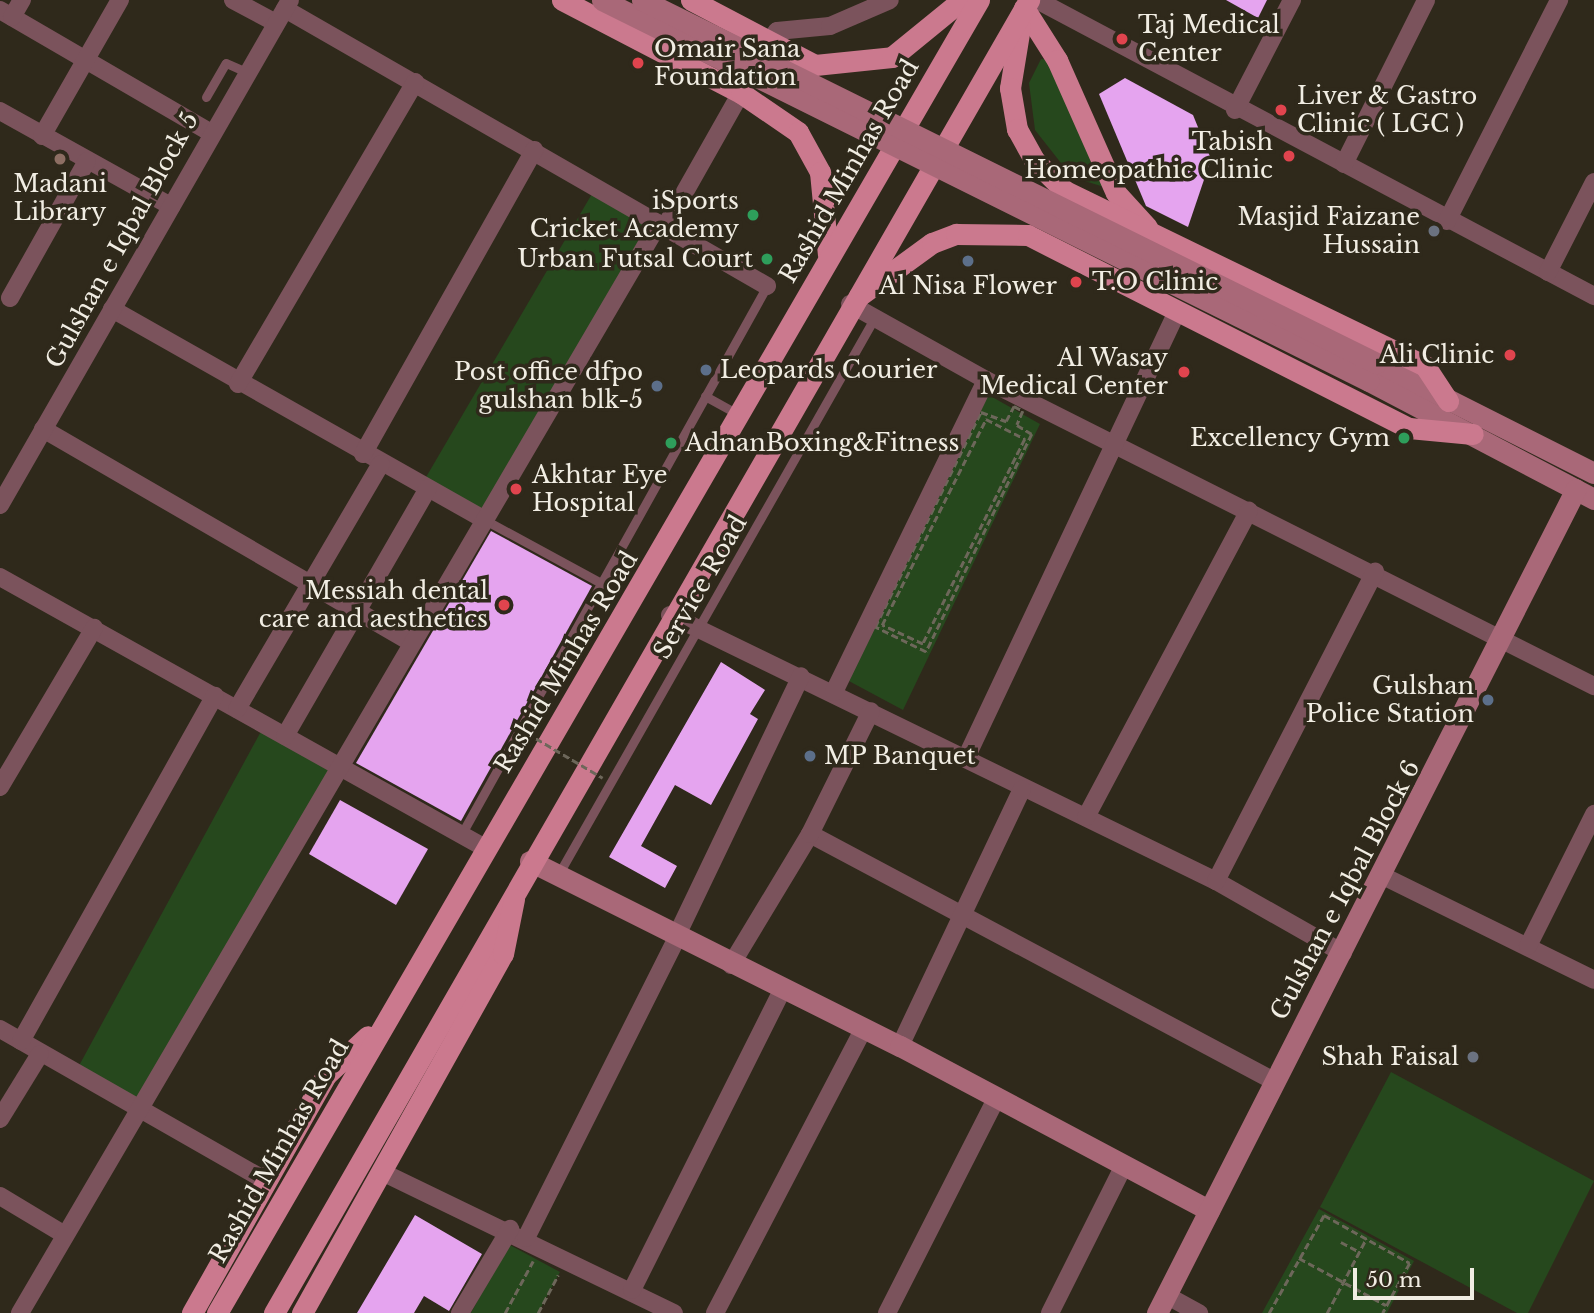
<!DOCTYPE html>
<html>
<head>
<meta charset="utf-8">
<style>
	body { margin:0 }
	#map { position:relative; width:1594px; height:1313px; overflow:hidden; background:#2f291b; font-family:"Libre Baskerville",serif }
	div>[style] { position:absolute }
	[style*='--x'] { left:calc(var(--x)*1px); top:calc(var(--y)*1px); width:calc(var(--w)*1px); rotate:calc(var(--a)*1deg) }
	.green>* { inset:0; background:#26481d }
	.building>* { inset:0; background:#e5a4ef }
	.path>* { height:2.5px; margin-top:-1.25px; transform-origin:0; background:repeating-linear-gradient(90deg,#6d675a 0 7px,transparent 0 10.5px) }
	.lane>* { height:9px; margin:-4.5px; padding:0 4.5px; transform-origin:4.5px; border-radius:4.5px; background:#7b535c }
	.street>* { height:18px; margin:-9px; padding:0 9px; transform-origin:9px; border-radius:9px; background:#7b535c }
	.secondary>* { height:21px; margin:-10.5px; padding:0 10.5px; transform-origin:10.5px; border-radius:10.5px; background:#a96878 }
	.primary>* { height:21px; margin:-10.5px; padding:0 10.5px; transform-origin:10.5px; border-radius:10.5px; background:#cb798e }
	.path-bridge>* { height:2.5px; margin-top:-1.25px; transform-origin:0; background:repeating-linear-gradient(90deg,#6d675a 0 7px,transparent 0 10.5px) }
	.secondary-bridge>* { height:21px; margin:-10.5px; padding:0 10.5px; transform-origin:10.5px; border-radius:10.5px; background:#a96878 }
	.dots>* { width:19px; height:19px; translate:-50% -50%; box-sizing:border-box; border:4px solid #2f291b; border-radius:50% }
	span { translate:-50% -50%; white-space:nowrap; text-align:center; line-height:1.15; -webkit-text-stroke:7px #2f291b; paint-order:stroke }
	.poi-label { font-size:24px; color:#f1ede3 }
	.left { translate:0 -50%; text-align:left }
	.right { translate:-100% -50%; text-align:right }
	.street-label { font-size:24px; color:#f1ede3 }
	.scale { position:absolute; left:1353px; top:1268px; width:121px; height:32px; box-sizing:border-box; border:4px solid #f1ede3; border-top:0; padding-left:9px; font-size:21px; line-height:24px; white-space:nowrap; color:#f1ede3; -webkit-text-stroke:5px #2f291b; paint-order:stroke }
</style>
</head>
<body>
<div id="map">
	<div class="green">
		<div style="clip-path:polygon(1041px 59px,1051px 60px,1104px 187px,1072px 177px,1035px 130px,1029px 83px)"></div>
		<div style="clip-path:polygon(596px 187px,659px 223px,486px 521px,422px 484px)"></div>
		<div style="clip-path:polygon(985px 393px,1040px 424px,903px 710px,847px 680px)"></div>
		<div style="clip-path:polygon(265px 724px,340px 767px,137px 1108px,75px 1073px)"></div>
		<div style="clip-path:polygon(1391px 1072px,1594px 1181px,1528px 1313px,1517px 1313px,1320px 1207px)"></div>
		<div style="clip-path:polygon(1319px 1209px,1414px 1261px,1387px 1313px,1262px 1313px)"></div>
		<div style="clip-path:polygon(508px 1244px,560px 1272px,538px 1313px,471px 1313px)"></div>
	</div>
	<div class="building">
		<div style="clip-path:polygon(1226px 0,1267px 0,1258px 18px)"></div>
		<div style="clip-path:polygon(1125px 78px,1193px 115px,1211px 159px,1188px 227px,1146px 206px,1099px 94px)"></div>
		<div style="clip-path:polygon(491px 531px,592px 586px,461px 821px,356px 763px)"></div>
		<div style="clip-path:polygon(721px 662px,765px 690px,750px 714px,758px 719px,711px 805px,675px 785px,641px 846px,677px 866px,665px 888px,609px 857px)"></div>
		<div style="clip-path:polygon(340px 800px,428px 849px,396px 905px,309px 854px)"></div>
		<div style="clip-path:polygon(415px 1215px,482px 1254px,449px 1311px,424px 1296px,414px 1313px,357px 1313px)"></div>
	</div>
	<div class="path">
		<div style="--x:1014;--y:406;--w:10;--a:29"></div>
		<div style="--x:1023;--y:411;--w:15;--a:113"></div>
		<div style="--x:1017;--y:425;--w:17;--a:31"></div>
		<div style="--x:1032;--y:434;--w:242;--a:115.9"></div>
		<div style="--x:926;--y:652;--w:57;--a:-153.9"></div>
		<div style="--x:875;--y:627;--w:240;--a:-63.8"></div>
		<div style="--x:981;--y:412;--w:27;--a:20"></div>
		<div style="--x:1006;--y:421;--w:17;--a:-62"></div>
		<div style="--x:986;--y:419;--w:44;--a:27.1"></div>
		<div style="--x:1025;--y:439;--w:229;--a:116.5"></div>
		<div style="--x:923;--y:644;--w:45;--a:-155.1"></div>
		<div style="--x:882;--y:625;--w:231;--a:-63.2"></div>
		<div style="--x:1341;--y:1242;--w:21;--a:28"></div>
		<div style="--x:1299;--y:1258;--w:99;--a:28.4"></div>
		<div style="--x:505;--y:1313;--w:59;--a:-61.7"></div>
		<div style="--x:538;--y:1313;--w:43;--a:-62.2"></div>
		<div style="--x:1269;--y:1313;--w:112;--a:-60.7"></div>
		<div style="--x:1324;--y:1215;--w:98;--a:29.2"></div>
		<div style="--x:1410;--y:1263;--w:57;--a:118.4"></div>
		<div style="--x:1327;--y:1313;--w:84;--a:-62.2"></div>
	</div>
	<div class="lane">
		<div style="--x:206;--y:97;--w:39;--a:-60"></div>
		<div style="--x:226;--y:63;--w:22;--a:24"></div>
		<div style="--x:705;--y:396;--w:38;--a:29"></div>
		<div style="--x:485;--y:520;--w:132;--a:28.5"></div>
		<div style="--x:461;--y:835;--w:629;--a:-60.87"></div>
		<div style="--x:558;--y:875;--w:642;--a:-60.4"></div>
	</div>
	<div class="street">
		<div style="--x:233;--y:0;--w:49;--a:28.1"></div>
		<div style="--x:1037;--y:0;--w:631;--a:27.99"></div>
		<div style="--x:285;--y:9;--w:556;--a:29.89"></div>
		<div style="--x:0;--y:10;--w:243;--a:30.2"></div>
		<div style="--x:12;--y:17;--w:20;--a:-60"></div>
		<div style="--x:762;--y:51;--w:25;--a:-53"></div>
		<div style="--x:777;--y:31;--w:53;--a:-5.4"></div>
		<div style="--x:830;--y:26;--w:65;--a:-23.4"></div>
		<div style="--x:1235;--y:110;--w:124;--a:-62.6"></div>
		<div style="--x:0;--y:111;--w:196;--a:29.1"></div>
		<div style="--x:42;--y:136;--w:157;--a:-60.2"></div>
		<div style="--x:1344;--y:164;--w:183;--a:-63.4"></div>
		<div style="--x:1447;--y:221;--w:248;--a:-63.1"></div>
		<div style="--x:665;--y:227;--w:167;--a:-60.5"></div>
		<div style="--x:1548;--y:272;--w:101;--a:-62.9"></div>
		<div style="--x:10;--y:298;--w:157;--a:-60.7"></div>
		<div style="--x:850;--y:304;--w:156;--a:29.2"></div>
		<div style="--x:986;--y:380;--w:681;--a:26.72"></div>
		<div style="--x:112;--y:309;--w:429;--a:29.5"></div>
		<div style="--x:238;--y:384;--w:350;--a:-59.6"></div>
		<div style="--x:43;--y:429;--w:425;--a:30.1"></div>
		<div style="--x:363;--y:454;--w:349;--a:-60.6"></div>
		<div style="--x:0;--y:505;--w:582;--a:-60.13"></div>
		<div style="--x:0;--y:577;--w:556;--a:29.19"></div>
		<div style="--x:670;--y:615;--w:607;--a:25.97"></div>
		<div style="--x:1216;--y:881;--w:146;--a:29.6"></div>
		<div style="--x:834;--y:692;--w:347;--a:-64"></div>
		<div style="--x:237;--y:709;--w:284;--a:-59.6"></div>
		<div style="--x:285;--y:736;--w:286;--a:-60"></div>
		<div style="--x:966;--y:758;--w:493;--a:-64.7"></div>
		<div style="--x:0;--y:787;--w:185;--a:-59.4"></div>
		<div style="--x:1086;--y:817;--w:347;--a:-62"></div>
		<div style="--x:810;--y:834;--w:526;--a:28.03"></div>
		<div style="--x:1383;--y:876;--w:235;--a:26.2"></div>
		<div style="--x:1216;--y:881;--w:348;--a:-62.8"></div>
		<div style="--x:676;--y:937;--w:289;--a:-64.4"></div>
		<div style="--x:1528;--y:946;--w:148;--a:-63.4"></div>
		<div style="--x:731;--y:965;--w:153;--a:-58.9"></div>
		<div style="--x:810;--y:834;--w:137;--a:-63.6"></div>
		<div style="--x:0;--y:1029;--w:305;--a:29.7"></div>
		<div style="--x:21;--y:1041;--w:396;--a:-60.7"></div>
		<div style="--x:900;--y:1046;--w:284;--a:-64.6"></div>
		<div style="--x:0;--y:1119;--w:76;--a:-58.4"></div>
		<div style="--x:384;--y:1173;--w:322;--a:25.8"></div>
		<div style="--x:0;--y:1196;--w:76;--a:31"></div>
		<div style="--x:526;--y:1238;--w:336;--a:-63.3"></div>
		<div style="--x:632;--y:1290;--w:338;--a:-63.4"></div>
		<div style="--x:1166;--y:1295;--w:38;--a:29"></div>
		<div style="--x:20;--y:1313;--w:1263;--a:-59.62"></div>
		<div style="--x:460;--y:1313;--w:98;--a:-59.2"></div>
		<div style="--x:715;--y:1313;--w:322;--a:-62.4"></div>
		<div style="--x:887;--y:1313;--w:238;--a:-63"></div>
		<div style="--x:1050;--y:1313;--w:163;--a:-63.4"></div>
	</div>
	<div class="secondary">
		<div style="--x:1376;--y:363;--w:244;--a:26.8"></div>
		<div style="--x:1369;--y:381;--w:254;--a:27.7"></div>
		<div style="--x:530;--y:861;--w:414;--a:26.6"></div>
		<div style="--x:900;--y:1046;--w:350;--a:28"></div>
		<div style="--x:1157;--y:1313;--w:924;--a:-63.05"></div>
	</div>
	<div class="primary">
		<div style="--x:562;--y:0;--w:202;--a:27.5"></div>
		<div style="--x:741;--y:93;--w:69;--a:34.4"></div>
		<div style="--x:798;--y:132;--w:46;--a:61.2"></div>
		<div style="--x:820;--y:172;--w:83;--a:84.5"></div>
		<div style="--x:691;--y:0;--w:140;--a:27.7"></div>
		<div style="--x:815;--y:65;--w:77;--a:-5.9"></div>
		<div style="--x:892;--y:57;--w:90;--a:-39.2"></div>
		<div style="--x:1024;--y:8;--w:62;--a:57.6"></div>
		<div style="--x:1057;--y:60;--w:145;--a:66.1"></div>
		<div style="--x:1116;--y:193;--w:46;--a:47.6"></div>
		<div style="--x:1020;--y:27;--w:62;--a:99.3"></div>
		<div style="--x:1010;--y:88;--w:42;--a:80.3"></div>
		<div style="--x:1017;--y:129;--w:35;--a:61"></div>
		<div style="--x:1034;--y:160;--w:44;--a:45"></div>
		<div style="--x:1065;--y:191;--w:400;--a:25.9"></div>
		<div style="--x:1425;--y:366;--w:42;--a:56.7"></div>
		<div style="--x:859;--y:296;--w:90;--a:-36"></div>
		<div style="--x:932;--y:243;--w:26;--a:-21"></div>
		<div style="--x:956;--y:234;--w:72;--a:0.8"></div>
		<div style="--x:1028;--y:235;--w:427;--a:26.9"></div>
		<div style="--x:1409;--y:428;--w:64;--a:5.4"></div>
		<div style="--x:192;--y:1313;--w:273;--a:-60.6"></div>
		<div style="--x:326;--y:1075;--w:57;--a:-42.9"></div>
		<div style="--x:217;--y:1313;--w:1518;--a:-59.87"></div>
		<div style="--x:274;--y:1313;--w:1515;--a:-60.1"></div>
		<div style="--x:302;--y:1313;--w:411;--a:-60.8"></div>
		<div style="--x:503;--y:954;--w:56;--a:-78.7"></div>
	</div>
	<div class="path-bridge">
		<div style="--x:527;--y:733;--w:88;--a:30.6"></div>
	</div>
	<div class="secondary-bridge">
		<div style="--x:602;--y:0;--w:856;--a:26.42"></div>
		<div style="--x:642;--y:0;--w:819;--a:26.31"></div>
	</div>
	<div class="dots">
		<div style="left:1122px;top:39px;background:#e0444e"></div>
		<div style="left:638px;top:63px;background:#e0444e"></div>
		<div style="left:1281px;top:110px;background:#e0444e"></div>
		<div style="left:1289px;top:156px;background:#e0444e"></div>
		<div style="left:60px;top:159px;background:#8d6e63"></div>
		<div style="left:753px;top:215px;background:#2e9e5b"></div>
		<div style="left:1434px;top:231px;background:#6b7280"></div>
		<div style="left:767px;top:259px;background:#2e9e5b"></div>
		<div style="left:968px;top:261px;background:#5c6f8a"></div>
		<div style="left:1076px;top:282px;background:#e0444e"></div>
		<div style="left:1510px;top:355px;background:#e0444e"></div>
		<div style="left:706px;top:370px;background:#5c6f8a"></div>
		<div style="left:1184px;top:372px;background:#e0444e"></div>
		<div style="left:657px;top:386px;background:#5c6f8a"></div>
		<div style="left:1404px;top:438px;background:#2e9e5b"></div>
		<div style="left:671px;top:443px;background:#2e9e5b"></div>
		<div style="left:516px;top:489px;background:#e0444e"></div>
		<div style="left:504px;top:605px;background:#e0444e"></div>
		<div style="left:1488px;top:700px;background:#5c6f8a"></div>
		<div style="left:810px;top:756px;background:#5c6f8a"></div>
		<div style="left:1473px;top:1057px;background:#6b7280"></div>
	</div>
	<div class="poi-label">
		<span class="left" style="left:1138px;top:39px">Taj Medical<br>Center</span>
		<span class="left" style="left:654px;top:63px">Omair Sana<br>Foundation</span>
		<span class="left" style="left:1297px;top:110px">Liver &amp; Gastro<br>Clinic ( LGC )</span>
		<span class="right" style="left:1273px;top:156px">Tabish<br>Homeopathic Clinic</span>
		<span style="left:60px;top:198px">Madani<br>Library</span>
		<span class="right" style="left:739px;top:215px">iSports<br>Cricket Academy</span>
		<span class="right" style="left:1420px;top:231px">Masjid Faizane<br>Hussain</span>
		<span class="right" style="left:753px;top:259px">Urban Futsal Court</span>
		<span class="left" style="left:1092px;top:282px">T.O Clinic</span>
		<span style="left:968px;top:286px">Al Nisa Flower</span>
		<span class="right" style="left:1494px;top:355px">Ali Clinic</span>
		<span class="right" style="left:1168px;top:372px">Al Wasay<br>Medical Center</span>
		<span class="left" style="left:720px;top:370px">Leopards Courier</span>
		<span class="right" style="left:643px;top:386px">Post office dfpo<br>gulshan blk-5</span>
		<span class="right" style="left:1390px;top:438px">Excellency Gym</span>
		<span class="left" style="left:685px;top:443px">AdnanBoxing&amp;Fitness</span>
		<span class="left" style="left:532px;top:489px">Akhtar Eye<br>Hospital</span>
		<span class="right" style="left:488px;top:605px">Messiah dental<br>care and aesthetics</span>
		<span class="right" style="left:1474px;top:700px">Gulshan<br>Police Station</span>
		<span class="left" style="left:824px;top:756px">MP Banquet</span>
		<span class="right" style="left:1459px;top:1057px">Shah Faisal</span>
	</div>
	<div class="street-label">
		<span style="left:849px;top:171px;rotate:-60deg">Rashid Minhas Road</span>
		<span style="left:122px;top:240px;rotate:-61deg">Gulshan e Iqbal Block 5</span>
		<span style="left:700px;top:587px;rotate:-60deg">Service Road</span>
		<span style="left:566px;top:662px;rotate:-59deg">Rashid Minhas Road</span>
		<span style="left:1345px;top:890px;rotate:-62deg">Gulshan e Iqbal Block 6</span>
		<span style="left:279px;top:1151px;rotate:-60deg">Rashid Minhas Road</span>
	</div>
	<div class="scale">50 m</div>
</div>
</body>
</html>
